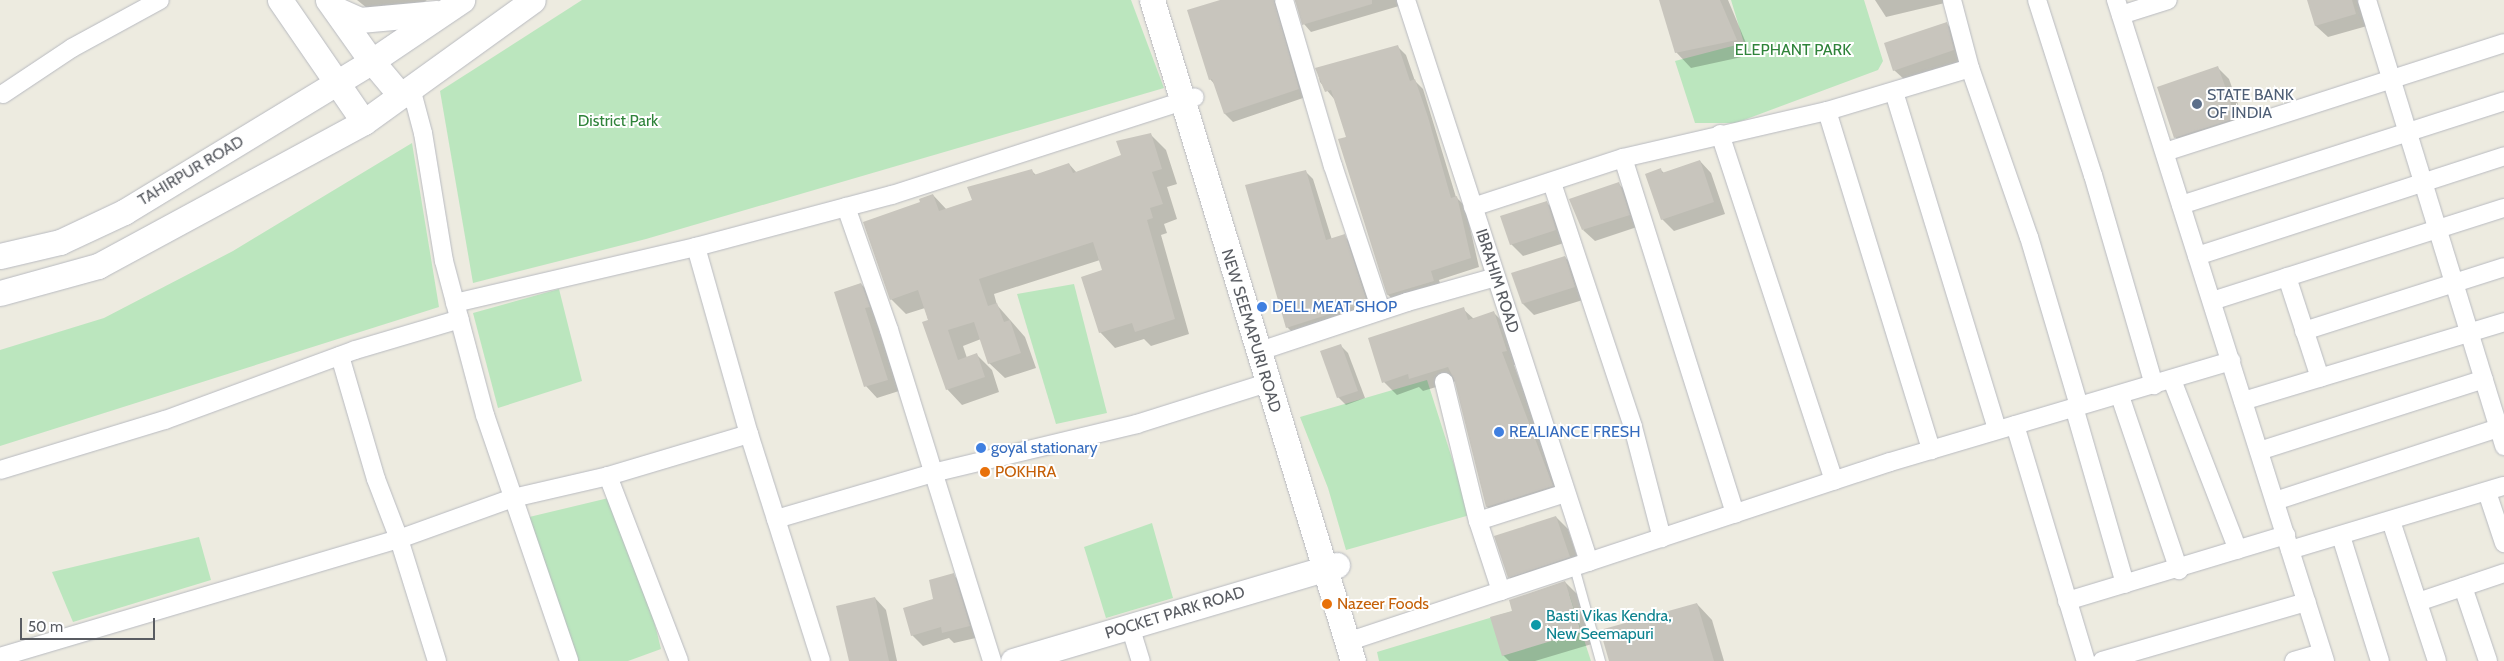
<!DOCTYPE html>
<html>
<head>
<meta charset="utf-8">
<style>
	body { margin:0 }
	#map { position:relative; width:2504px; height:661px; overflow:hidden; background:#edebe0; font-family:Cabin,sans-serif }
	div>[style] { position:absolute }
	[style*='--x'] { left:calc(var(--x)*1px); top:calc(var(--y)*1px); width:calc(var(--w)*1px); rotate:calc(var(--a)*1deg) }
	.green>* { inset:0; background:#bbe6be }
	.shadow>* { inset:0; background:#0003 }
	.building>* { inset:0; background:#c8c5bd }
	.roads { filter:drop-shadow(0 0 1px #b8bac0) drop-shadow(0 0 1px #b8bac0) }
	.lane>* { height:9px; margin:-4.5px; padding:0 4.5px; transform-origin:4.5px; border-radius:4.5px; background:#fff }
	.street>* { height:18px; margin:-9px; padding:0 9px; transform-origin:9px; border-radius:9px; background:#fff }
	.secondary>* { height:25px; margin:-12.5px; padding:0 12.5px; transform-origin:12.5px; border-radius:12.5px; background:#fff }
	.dots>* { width:14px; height:14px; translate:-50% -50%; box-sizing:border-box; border:2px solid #fff; border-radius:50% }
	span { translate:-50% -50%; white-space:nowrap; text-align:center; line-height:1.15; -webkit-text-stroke:4px #fff; paint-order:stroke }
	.park-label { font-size:16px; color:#2f833a }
	.service-label { font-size:16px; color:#4e5e75 }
	.left { translate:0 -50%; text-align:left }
	.street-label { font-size:16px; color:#595c62 }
	.shop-label { font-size:16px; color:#366cbe }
	.food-label { font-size:16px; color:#c56008 }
	.culture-label { font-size:16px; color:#0d838f }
	.scale { position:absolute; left:20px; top:618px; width:135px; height:22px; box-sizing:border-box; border:2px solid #595c62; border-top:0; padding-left:6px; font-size:15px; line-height:18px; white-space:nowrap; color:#595c62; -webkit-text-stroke:4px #fff; paint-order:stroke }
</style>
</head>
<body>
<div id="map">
	<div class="green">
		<div style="clip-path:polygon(582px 0,1131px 0,1164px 88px,646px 239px,473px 283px,440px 91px)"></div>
		<div style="clip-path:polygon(1731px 0,1864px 0,1883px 61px,1878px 70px,1736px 123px,1695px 123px,1675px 61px,1744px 43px)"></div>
		<div style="clip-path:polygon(412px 143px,439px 307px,0 446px,0 350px,104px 318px,233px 251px)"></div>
		<div style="clip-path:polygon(1074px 284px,1107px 413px,1056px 424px,1017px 294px)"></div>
		<div style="clip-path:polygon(559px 289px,582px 381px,498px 408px,473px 313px)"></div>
		<div style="clip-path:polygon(1427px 380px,1470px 515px,1346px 550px,1328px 488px,1300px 417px)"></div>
		<div style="clip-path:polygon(617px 496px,642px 572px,661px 649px,628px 661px,564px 661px,525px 518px)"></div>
		<div style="clip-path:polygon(1152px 523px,1173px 598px,1106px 618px,1084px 547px)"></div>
		<div style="clip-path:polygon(199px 537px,211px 580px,73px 622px,52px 572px)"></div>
		<div style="clip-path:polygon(1569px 594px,1591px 661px,1379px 661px,1377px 652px)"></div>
	</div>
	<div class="shadow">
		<div style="clip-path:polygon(357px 0,427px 0,400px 18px,382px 20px)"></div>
		<div style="clip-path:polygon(1228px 0,1284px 0,1306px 97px,1233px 122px,1225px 114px,1216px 86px,1210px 79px)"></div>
		<div style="clip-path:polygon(1295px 0,1398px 0,1399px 6px,1311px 32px,1304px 24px)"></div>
		<div style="clip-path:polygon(1660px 0,1728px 0,1751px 55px,1691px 68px,1676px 52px)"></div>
		<div style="clip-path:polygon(1875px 0,1949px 0,1949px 2px,1886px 17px)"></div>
		<div style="clip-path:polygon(2308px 0,2359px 0,2367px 26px,2328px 37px,2316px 26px)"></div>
		<div style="clip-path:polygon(1947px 24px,1958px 35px,1965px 62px,1906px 81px,1894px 70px)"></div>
		<div style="clip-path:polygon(1398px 47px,1406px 55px,1415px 81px,1423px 89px,1456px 197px,1465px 206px,1479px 267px,1439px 280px,1442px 289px,1397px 303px,1388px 295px,1340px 140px,1347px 137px,1335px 100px,1320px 82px,1317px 69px)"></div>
		<div style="clip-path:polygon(2217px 67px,2229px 79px,2247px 130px,2187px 149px,2175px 137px)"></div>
		<div style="clip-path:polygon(1150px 134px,1166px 150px,1177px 184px,1167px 187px,1177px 219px,1164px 224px,1167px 233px,1161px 235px,1189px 334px,1151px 346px,1144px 339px,1115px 348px,1100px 332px,1104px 271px,1100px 260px,994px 294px,997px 305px,1025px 337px,1036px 368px,1005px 378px,989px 363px,981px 339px,963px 346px,967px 358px,977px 355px,992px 370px,999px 392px,962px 405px,947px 389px,925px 308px,906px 314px,891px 299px,922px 203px,933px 195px,947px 210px,973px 201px,1031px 170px,1036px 175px,1069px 164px,1077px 173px,1122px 156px)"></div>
		<div style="clip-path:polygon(1700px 161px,1711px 173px,1725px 214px,1674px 231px,1662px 219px,1661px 170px,1664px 173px)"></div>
		<div style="clip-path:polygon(1305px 171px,1313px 179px,1332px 240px,1344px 236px,1352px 244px,1374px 310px,1295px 335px,1287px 327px)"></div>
		<div style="clip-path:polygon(1619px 184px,1630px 196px,1640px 226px,1595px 241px,1583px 230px)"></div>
		<div style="clip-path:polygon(1546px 202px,1558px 214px,1567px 242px,1523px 256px,1511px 244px)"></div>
		<div style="clip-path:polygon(1565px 257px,1576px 269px,1586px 299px,1534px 315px,1523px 304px,1513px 274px)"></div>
		<div style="clip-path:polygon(861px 284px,873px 296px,880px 318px,876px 320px,899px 391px,877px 398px,866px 386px)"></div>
		<div style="clip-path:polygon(1463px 309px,1474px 319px,1494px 313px,1507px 326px,1519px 364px,1514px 365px,1565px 499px,1500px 520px,1487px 507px,1456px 381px,1423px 391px,1419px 387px,1397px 395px,1384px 382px)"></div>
		<div style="clip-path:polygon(1340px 345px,1348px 353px,1365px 398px,1346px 405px,1338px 397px)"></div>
		<div style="clip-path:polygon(1556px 517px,1568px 529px,1581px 568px,1520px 588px,1509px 577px)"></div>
		<div style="clip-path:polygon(953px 575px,964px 585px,980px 637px,954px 643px,949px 638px,923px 646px,912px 635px)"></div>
		<div style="clip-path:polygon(1565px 582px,1577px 594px,1592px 644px,1535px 661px,1509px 661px,1503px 655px,1514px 611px)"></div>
		<div style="clip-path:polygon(875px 598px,886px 610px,897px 661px,850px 661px)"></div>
		<div style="clip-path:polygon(1697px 604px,1712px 620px,1724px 661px,1611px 661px)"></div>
	</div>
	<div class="building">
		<div style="clip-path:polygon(1220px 0,1274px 0,1299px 89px,1224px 114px,1212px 79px,1209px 80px,1187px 10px)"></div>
		<div style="clip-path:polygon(1295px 0,1372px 0,1372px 4px,1302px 25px)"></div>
		<div style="clip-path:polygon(1659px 0,1720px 0,1737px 40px,1675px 53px)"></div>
		<div style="clip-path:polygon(2307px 0,2352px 0,2356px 14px,2315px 26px)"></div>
		<div style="clip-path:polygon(1947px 22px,1954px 50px,1893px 71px,1884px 43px)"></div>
		<div style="clip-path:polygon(1398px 45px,1410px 81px,1415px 79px,1428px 117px,1451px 198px,1457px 196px,1471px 258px,1431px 271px,1434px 281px,1387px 295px,1338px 139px,1346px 137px,1331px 90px,1325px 92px,1315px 68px)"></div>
		<div style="clip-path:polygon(2218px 66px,2236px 118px,2174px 138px,2157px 87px)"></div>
		<div style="clip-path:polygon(1151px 133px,1162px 169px,1152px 172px,1163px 204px,1150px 208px,1153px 218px,1147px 220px,1175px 319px,1135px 332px,1132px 323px,1099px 333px,1081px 277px,1102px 270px,1093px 242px,979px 279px,988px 306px,997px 303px,1004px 322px,1010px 320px,1021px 353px,988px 364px,974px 322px,948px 330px,958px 360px,977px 353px,985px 377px,946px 390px,922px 322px,928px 320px,918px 290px,890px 300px,863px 222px,920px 202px,919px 199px,933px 194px,939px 211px,972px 200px,967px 187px,1032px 169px,1034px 175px,1069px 163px,1073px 173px,1121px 155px,1116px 141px)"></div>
		<div style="clip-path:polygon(1700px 160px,1714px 202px,1661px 220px,1645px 174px,1661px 168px,1662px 173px)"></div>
		<div style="clip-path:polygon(1306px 170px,1326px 240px,1345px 234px,1367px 302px,1286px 328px,1245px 185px)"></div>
		<div style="clip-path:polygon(1619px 182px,1630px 215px,1582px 230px,1569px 199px)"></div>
		<div style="clip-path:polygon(1547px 201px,1556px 230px,1510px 245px,1500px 216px)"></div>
		<div style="clip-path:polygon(1565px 256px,1575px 287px,1522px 304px,1511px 273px)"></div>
		<div style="clip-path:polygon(861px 283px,870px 307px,865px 308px,888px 380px,864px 387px,834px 292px)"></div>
		<div style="clip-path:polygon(1464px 307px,1468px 320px,1494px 311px,1507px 351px,1502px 352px,1553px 486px,1486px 507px,1454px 379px,1448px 367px,1409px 379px,1408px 374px,1382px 383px,1368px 338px)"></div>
		<div style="clip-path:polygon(1341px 344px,1358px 391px,1337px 398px,1320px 351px)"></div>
		<div style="clip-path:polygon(1556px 516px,1570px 557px,1508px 578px,1494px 536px)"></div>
		<div style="clip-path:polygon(954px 573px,970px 626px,942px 633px,941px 627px,911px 636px,903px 608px,933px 599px,929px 580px)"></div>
		<div style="clip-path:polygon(1565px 581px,1581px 632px,1502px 656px,1490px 617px,1512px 611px,1509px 600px)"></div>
		<div style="clip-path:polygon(875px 597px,889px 661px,849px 661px,836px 606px)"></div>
		<div style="clip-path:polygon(1697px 603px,1714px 661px,1609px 661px,1600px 630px)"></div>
	</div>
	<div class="roads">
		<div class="lane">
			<div style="--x:1574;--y:567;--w:98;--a:74.5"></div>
		</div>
		<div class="street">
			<div style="--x:1284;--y:0;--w:173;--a:73.6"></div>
			<div style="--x:1333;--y:166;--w:152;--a:71.6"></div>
			<div style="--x:1406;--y:0;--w:591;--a:71.96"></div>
			<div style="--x:1952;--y:0;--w:70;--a:75.2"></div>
			<div style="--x:1970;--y:68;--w:179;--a:70.8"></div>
			<div style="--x:2029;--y:237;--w:176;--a:73.5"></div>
			<div style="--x:2037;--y:0;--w:184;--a:72.3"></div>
			<div style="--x:2093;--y:175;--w:219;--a:73.8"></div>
			<div style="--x:2116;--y:0;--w:693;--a:72.45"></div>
			<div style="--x:2367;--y:0;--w:467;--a:72.9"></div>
			<div style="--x:2121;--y:15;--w:49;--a:-17.7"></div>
			<div style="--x:411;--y:88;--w:47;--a:75.1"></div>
			<div style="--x:423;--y:133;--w:130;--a:80.7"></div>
			<div style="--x:444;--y:261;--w:159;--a:75.1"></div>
			<div style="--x:485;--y:415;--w:260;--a:71.1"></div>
			<div style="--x:1894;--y:92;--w:352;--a:73"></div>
			<div style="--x:3;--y:94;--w:83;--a:-33.7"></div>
			<div style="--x:72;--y:48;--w:100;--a:-28.6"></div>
			<div style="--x:1827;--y:111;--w:355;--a:72.9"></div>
			<div style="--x:1720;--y:134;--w:365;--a:71.8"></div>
			<div style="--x:2165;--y:152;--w:356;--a:-17.8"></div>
			<div style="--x:1623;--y:158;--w:373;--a:72.5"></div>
			<div style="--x:1552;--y:183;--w:257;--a:71.6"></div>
			<div style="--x:1633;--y:427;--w:115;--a:75.4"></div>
			<div style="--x:2181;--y:205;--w:339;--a:-17.8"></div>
			<div style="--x:846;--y:207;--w:130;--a:70.7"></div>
			<div style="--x:889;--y:330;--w:347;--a:72.7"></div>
			<div style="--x:1473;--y:207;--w:158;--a:-18.1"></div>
			<div style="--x:1623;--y:158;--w:209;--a:-13"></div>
			<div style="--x:1827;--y:111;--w:149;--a:-16.7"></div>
			<div style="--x:696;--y:247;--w:194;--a:74.2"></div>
			<div style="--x:749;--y:434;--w:238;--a:72.4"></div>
			<div style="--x:2197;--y:256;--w:323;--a:-18"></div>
			<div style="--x:2287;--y:277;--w:106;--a:71.9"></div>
			<div style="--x:2212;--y:301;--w:306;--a:-17.7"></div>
			<div style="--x:455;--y:303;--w:247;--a:-13.1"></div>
			<div style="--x:696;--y:247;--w:203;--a:-14.9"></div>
			<div style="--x:892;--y:195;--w:318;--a:-17.9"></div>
			<div style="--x:2304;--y:331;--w:210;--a:-17.7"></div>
			<div style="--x:1257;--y:352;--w:158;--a:-18.4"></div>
			<div style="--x:1407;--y:302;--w:92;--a:-15.7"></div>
			<div style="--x:340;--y:356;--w:128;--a:73.7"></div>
			<div style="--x:376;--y:479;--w:64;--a:69"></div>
			<div style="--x:399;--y:539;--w:128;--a:72.7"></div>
			<div style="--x:2172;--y:380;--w:182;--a:68.8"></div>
			<div style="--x:1444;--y:382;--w:143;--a:76.3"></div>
			<div style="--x:1478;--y:521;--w:74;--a:71.8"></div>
			<div style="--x:2120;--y:396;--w:184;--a:71.3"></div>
			<div style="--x:2243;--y:401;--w:273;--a:-16.8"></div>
			<div style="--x:2074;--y:407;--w:184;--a:73.9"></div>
			<div style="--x:2015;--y:425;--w:246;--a:73.3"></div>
			<div style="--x:2259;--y:451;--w:236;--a:-17.7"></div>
			<div style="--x:0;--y:470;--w:172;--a:-16.9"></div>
			<div style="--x:165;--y:420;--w:202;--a:-20.2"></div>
			<div style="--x:355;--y:350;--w:109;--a:-16.4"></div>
			<div style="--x:608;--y:476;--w:198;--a:69"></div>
			<div style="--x:2487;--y:492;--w:54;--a:71.6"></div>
			<div style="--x:2275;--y:501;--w:235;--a:-18.1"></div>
			<div style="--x:776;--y:519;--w:164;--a:-16.3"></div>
			<div style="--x:933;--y:473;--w:210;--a:-13.5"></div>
			<div style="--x:1137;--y:424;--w:136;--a:-17.5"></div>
			<div style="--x:1478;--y:521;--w:92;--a:-17.7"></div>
			<div style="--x:2391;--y:521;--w:147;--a:71.8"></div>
			<div style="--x:2341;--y:536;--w:131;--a:72.7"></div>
			<div style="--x:2290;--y:550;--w:223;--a:-16.7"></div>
			<div style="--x:2463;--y:587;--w:78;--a:71.3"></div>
			<div style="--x:2067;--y:601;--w:229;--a:-16.8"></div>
			<div style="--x:2418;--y:602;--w:91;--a:-18.6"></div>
			<div style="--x:1130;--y:626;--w:37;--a:73"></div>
			<div style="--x:1359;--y:638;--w:559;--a:-18.34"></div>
			<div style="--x:1890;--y:462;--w:356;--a:-16.5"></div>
			<div style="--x:0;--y:657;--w:416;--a:-16.5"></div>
			<div style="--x:399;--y:539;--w:121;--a:-19.8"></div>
			<div style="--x:513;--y:498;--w:98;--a:-13"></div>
			<div style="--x:608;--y:476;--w:147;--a:-16.6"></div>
			<div style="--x:2102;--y:661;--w:213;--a:-16.1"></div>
			<div style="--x:2294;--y:661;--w:29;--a:-16"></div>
		</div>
		<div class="secondary">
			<div style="--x:280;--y:0;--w:148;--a:55.5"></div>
			<div style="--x:328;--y:0;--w:72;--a:54.6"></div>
			<div style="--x:370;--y:59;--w:48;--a:50"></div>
			<div style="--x:1152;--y:0;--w:691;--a:73.09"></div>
			<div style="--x:335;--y:9;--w:27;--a:24"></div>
			<div style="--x:360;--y:20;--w:77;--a:-5.2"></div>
			<div style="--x:0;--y:256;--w:62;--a:-13.1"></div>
			<div style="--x:60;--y:242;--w:71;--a:-25.1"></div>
			<div style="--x:124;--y:212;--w:290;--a:-31.3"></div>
			<div style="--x:372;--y:61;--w:109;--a:-34.1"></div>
			<div style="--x:0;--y:293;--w:102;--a:-15.4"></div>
			<div style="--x:98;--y:266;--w:302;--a:-28.4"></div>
			<div style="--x:364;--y:122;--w:208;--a:-35.8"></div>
			<div style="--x:1013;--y:661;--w:338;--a:-16.5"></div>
		</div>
	</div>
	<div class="dots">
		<div style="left:2197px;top:104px;background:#5c6f8a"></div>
		<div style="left:1262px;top:307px;background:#3f7fe0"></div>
		<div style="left:1499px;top:432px;background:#3f7fe0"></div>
		<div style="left:981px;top:448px;background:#3f7fe0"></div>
		<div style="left:985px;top:472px;background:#e8710a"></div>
		<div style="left:1327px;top:604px;background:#e8710a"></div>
		<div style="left:1536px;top:625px;background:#0f9aa8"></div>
	</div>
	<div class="park-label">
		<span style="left:1793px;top:50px">ELEPHANT PARK</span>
		<span style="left:618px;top:121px">District Park</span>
	</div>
	<div class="service-label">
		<span class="left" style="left:2207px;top:104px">STATE BANK<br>OF INDIA</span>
	</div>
	<div class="street-label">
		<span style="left:191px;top:171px;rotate:-31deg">TAHIRPUR ROAD</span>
		<span style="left:1497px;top:281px;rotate:72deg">IBRAHIM ROAD</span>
		<span style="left:1251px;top:331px;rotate:73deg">NEW SEEMAPURI ROAD</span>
		<span style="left:1175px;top:613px;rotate:-17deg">POCKET PARK ROAD</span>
	</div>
	<div class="shop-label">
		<span class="left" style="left:1272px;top:307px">DELL MEAT SHOP</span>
		<span class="left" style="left:1509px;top:432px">REALIANCE FRESH</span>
		<span class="left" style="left:991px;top:448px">goyal stationary</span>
	</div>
	<div class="food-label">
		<span class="left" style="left:995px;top:472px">POKHRA</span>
		<span class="left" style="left:1337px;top:604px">Nazeer Foods</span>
	</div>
	<div class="culture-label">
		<span class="left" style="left:1546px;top:625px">Basti Vikas Kendra,<br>New Seemapuri</span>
	</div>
	<div class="scale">50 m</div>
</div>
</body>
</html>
